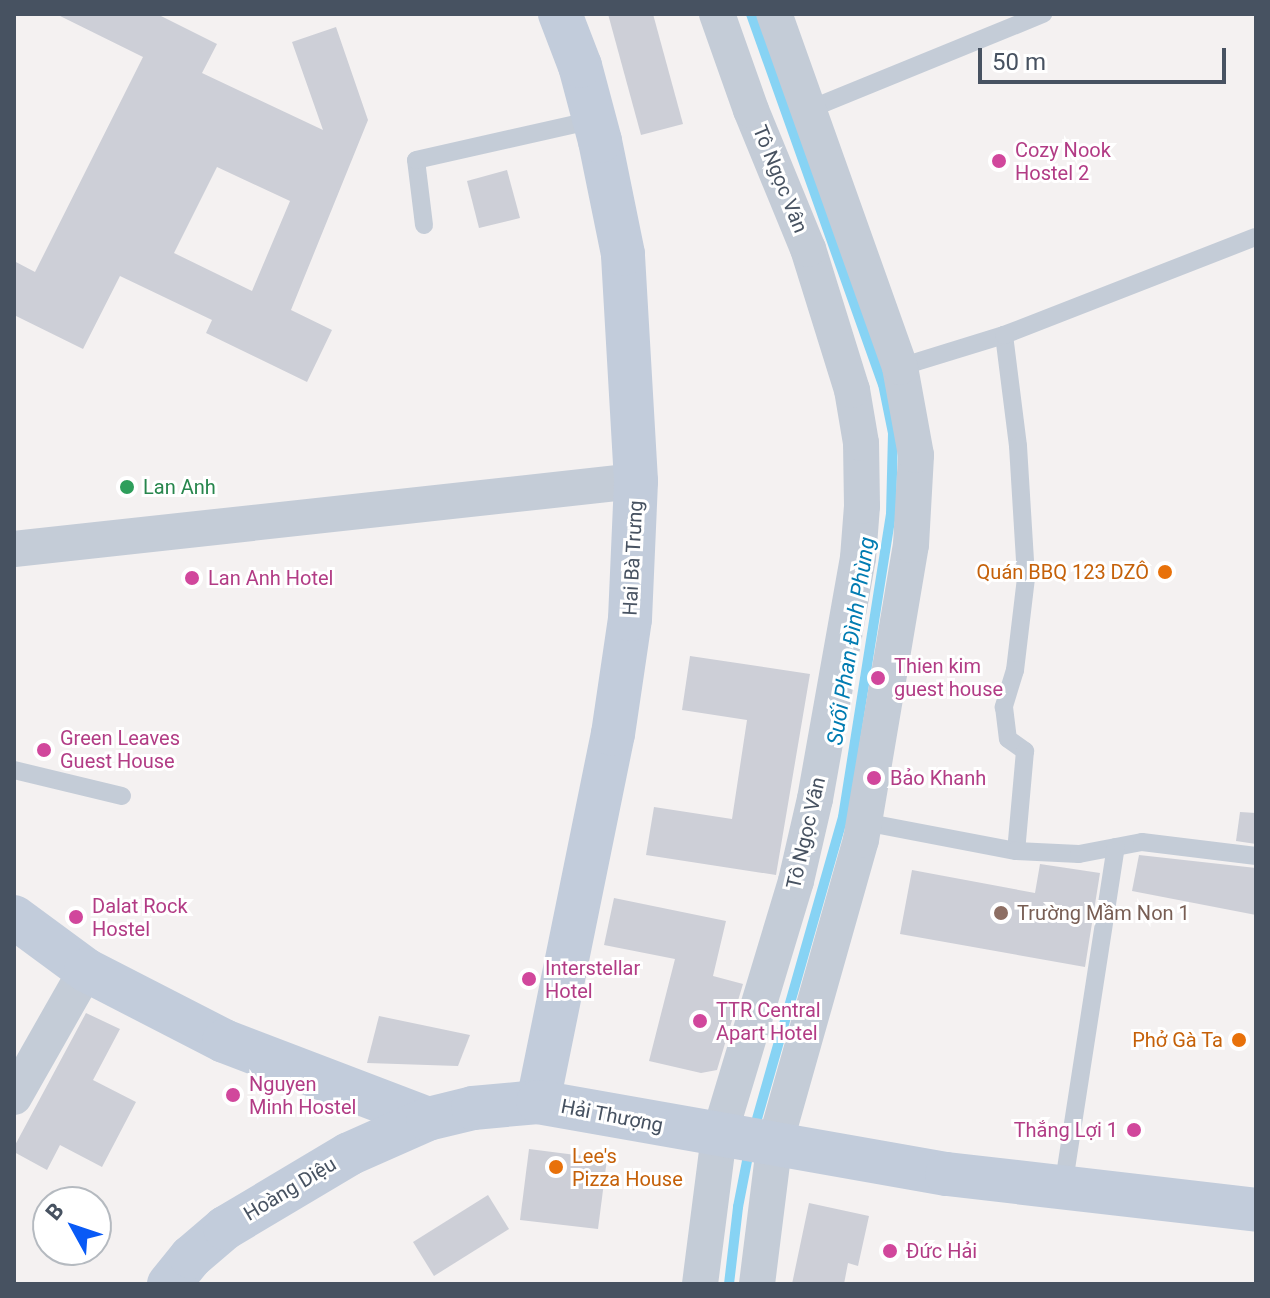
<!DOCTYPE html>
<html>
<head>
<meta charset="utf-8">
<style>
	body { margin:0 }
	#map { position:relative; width:1270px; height:1298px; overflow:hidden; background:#f4f1f1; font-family:Roboto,sans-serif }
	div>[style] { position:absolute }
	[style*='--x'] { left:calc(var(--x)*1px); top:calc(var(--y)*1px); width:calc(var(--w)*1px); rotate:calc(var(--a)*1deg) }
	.stream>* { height:10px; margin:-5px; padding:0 5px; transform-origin:5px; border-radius:5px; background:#87d3f4 }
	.building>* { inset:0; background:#cdcfd7 }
	.lane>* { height:18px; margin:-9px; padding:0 9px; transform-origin:9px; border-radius:9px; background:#c4ccd7 }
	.street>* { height:36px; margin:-18px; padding:0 18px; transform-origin:18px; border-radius:18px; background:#c4ccd7 }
	.secondary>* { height:44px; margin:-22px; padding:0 22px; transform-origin:22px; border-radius:22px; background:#c2ccdb }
	.dots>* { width:22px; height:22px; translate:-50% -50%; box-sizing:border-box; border:4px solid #fff; border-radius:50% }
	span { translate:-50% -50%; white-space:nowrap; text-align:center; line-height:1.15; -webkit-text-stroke:6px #fff; paint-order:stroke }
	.hotel-label { font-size:20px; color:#b23c85 }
	.left { translate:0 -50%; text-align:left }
	.right { translate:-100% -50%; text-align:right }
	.street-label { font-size:20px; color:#475261 }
	.leisure-label { font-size:20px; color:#27864d }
	.food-label { font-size:20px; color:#c56008 }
	.education-label { font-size:20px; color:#785e54 }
	.water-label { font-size:22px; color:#017cb2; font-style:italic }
	.frame { position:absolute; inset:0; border:16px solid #475261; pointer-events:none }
	.north { position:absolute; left:32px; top:1186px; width:80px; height:80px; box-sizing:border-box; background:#fff; border:2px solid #b5bac0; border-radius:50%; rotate:310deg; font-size:22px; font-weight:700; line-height:32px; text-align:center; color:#475261 }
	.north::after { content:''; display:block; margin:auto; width:28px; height:36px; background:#095af6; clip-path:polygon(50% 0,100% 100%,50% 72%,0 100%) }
	.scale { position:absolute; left:978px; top:48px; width:248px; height:36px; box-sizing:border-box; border:4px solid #475261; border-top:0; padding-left:10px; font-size:24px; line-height:28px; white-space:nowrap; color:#475261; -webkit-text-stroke:6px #fff; paint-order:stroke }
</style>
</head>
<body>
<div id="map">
	<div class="stream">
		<div style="--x:751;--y:14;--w:393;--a:70.4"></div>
		<div style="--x:883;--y:384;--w:50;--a:78.5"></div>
		<div style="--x:893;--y:433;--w:81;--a:91.4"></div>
		<div style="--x:891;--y:514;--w:307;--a:99"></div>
		<div style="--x:843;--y:817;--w:328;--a:105.9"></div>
		<div style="--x:729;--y:1284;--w:78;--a:-83.3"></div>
		<div style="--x:738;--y:1207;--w:57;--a:-78.9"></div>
	</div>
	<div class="building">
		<div style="clip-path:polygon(evenodd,56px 14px,157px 14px,217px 44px,202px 73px,323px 130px,292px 42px,336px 27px,368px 120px,291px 310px,332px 330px,307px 382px,206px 333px,212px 320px,120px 276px,83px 349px,14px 315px,14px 261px,35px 272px,143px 57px,56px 14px,217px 167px,290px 201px,252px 291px,174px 253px,217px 167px)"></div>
		<div style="clip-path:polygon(608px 14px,653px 14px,683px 124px,641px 135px)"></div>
		<div style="clip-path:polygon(507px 170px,520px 218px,479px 228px,467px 181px)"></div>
		<div style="clip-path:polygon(690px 656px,810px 674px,776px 875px,646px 855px,654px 807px,732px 819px,747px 720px,682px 710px)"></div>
		<div style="clip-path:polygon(1240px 812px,1256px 813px,1256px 844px,1236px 841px)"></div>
		<div style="clip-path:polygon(1139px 855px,1256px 868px,1256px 915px,1132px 891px)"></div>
		<div style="clip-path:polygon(1040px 864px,1100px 873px,1085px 967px,900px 934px,912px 870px,1035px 893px)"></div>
		<div style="clip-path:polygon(614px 898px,726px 921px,713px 976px,743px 984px,717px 1070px,701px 1073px,649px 1061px,675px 959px,604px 945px)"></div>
		<div style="clip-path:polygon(86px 1013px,120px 1029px,93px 1080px,136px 1102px,102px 1167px,60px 1145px,47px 1170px,14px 1152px,14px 1147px)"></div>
		<div style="clip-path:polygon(379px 1016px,470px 1035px,458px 1066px,367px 1063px)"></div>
		<div style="clip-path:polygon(529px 1149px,607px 1159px,598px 1229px,520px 1220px)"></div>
		<div style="clip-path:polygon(488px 1195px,509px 1229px,434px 1276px,413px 1242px)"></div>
		<div style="clip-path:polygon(809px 1203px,869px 1216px,858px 1266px,848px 1263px,844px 1284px,792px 1284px)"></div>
	</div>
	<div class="lane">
		<div style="--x:810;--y:109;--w:252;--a:-22.2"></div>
		<div style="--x:424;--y:225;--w:65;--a:-97"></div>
		<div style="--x:416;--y:160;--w:182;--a:-12.7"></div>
		<div style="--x:1004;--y:335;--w:112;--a:82.8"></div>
		<div style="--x:1018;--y:446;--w:132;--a:86.5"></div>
		<div style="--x:1026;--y:578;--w:93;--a:96.8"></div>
		<div style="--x:1015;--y:670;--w:39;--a:107"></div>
		<div style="--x:1004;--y:707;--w:32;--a:83"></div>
		<div style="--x:1008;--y:739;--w:21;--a:35"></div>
		<div style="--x:1025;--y:751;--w:100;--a:95.1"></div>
		<div style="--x:900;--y:367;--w:109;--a:-17.1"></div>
		<div style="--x:1004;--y:335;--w:270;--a:-21.3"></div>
		<div style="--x:14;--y:770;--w:111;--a:13.5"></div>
		<div style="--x:864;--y:822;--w:155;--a:10.8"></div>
		<div style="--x:1016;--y:851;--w:63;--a:2.7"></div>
		<div style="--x:1079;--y:854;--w:64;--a:-10.8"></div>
		<div style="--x:1142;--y:842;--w:115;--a:7"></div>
		<div style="--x:1063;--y:1188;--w:345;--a:-81.2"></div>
	</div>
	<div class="street">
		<div style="--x:14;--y:549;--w:626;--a:-6.24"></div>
		<div style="--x:14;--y:1097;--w:146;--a:-60.4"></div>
		<div style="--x:700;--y:1284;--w:149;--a:-82.7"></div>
		<div style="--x:719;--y:1136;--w:266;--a:-73.2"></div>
		<div style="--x:796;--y:881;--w:84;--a:-77"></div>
		<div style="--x:815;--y:799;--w:245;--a:-79.9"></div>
		<div style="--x:858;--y:558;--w:52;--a:-85.6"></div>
		<div style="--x:862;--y:506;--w:63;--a:-90.9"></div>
		<div style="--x:861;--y:443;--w:54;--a:-99.6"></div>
		<div style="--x:852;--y:390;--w:148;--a:-107.3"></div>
		<div style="--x:808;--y:249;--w:150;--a:-112.3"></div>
		<div style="--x:751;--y:110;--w:102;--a:-109.5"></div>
		<div style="--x:757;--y:1284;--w:138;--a:-82.9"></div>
		<div style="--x:774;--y:1147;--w:319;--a:-74.2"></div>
		<div style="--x:861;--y:840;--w:299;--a:-80.4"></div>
		<div style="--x:911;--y:545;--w:90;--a:-86.8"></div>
		<div style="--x:916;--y:455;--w:89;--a:-100.3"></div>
		<div style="--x:900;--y:367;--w:375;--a:-109.6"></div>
	</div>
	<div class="secondary">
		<div style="--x:14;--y:917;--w:89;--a:36.4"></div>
		<div style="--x:86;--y:970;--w:155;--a:27.2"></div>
		<div style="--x:224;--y:1041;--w:218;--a:20.9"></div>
		<div style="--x:538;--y:1102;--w:376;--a:-78.5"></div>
		<div style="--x:613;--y:734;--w:116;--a:-81.6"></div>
		<div style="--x:630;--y:619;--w:138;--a:-87.5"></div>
		<div style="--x:636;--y:481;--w:227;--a:-93.3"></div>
		<div style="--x:623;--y:254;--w:115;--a:-101.5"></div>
		<div style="--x:600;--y:141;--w:78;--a:-104.9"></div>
		<div style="--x:580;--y:66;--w:56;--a:-111"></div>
		<div style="--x:169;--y:1284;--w:35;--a:-51"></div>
		<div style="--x:191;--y:1257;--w:45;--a:-40.5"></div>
		<div style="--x:225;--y:1228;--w:144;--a:-30.8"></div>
		<div style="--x:349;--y:1154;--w:86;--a:-23.9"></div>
		<div style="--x:428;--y:1119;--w:46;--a:-13.7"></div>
		<div style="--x:473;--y:1108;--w:65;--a:-5.3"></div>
		<div style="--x:538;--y:1102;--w:415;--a:10"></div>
		<div style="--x:947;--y:1174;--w:311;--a:6.6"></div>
	</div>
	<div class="dots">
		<div style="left:999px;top:161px;background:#d1479c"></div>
		<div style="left:127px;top:487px;background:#2e9e5b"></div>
		<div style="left:1165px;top:572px;background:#e8710a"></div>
		<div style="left:192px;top:578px;background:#d1479c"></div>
		<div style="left:878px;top:678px;background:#d1479c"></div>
		<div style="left:44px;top:750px;background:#d1479c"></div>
		<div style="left:874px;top:778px;background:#d1479c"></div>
		<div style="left:1001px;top:913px;background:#8d6e63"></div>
		<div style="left:76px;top:917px;background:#d1479c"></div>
		<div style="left:529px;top:979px;background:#d1479c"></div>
		<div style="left:700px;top:1021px;background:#d1479c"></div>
		<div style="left:1239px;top:1040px;background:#e8710a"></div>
		<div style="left:233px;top:1095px;background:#d1479c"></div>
		<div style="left:1134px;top:1130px;background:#d1479c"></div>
		<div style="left:556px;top:1167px;background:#e8710a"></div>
		<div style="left:890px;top:1251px;background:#d1479c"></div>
	</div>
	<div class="hotel-label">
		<span class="left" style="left:1015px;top:162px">Cozy Nook<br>Hostel 2</span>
		<span class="left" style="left:208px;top:578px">Lan Anh Hotel</span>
		<span class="left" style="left:894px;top:678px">Thien kim<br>guest house</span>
		<span class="left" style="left:60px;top:750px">Green Leaves<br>Guest House</span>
		<span class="left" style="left:890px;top:778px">Bảo Khanh</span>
		<span class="left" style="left:92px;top:918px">Dalat Rock<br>Hostel</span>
		<span class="left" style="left:545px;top:980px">Interstellar<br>Hotel</span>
		<span class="left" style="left:716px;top:1022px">TTR Central<br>Apart Hotel</span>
		<span class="left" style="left:249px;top:1096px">Nguyen<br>Minh Hostel</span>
		<span class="right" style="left:1118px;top:1130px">Thắng Lợi 1</span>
		<span class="left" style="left:906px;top:1251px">Đức Hải</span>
	</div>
	<div class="street-label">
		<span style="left:780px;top:179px;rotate:68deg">Tô Ngọc Vân</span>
		<span style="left:633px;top:558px;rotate:-87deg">Hai Bà Trưng</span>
		<span style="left:806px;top:833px;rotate:-77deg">Tô Ngọc Vân</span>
		<span style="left:612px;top:1116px;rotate:11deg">Hải Thượng</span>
		<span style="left:290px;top:1189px;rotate:-31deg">Hoàng Diệu</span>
	</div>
	<div class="leisure-label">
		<span class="left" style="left:143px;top:487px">Lan Anh</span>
	</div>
	<div class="food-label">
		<span class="right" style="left:1149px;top:572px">Quán BBQ 123 DZÔ</span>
		<span class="right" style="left:1223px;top:1040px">Phở Gà Ta</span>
		<span class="left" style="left:572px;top:1168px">Lee's<br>Pizza House</span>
	</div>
	<div class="education-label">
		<span class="left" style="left:1017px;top:913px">Trường Mầm Non 1</span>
	</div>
	<div class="water-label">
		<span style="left:851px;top:641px;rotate:-81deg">Suối Phan Đình Phùng</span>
	</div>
	<div class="frame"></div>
	<div class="north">B</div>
	<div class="scale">50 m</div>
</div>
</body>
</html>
